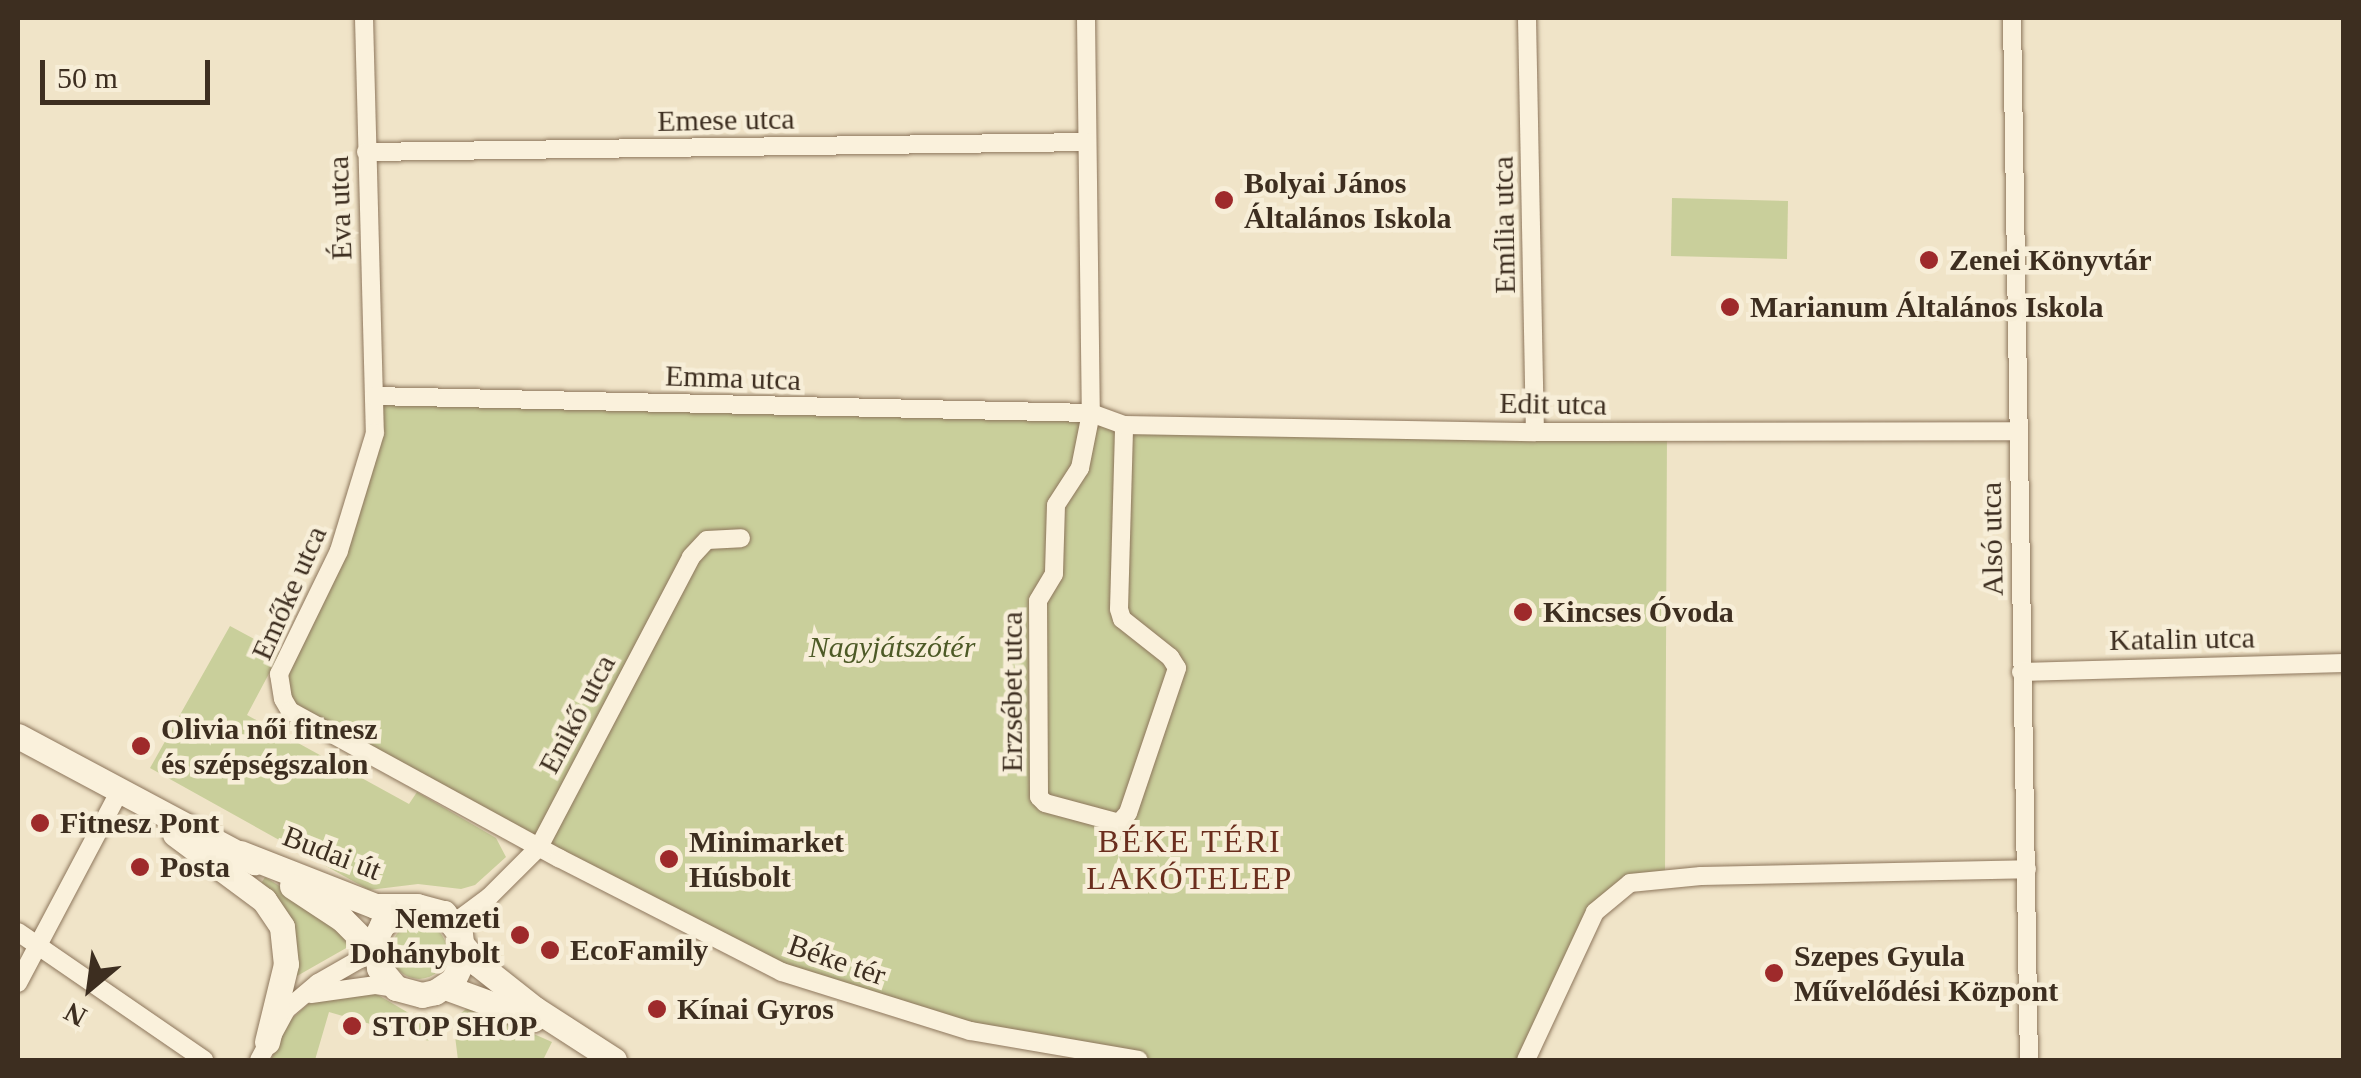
<!DOCTYPE html>
<html>
<head>
<meta charset="utf-8">
<style>
	body { margin:0 }
	#map { position:relative; width:2361px; height:1078px; overflow:hidden; background:#f0e4c8; font-family:Georgia,serif }
	div>[style] { position:absolute }
	[style*='--x'] { left:calc(var(--x)*1px); top:calc(var(--y)*1px); width:calc(var(--w)*1px); rotate:calc(var(--a)*1deg) }
	.green>* { inset:0; background:#c9cf9b }
	.round { border-radius:50% }
	.roads { filter:drop-shadow(0 0 2px #8d765c) drop-shadow(0 0 2px #8d765c) }
	.street>* { height:18px; margin:-9px; padding:0 9px; transform-origin:9px; border-radius:9px; background:#faf1dc }
	.secondary>* { height:25px; margin:-12.5px; padding:0 12.5px; transform-origin:12.5px; border-radius:12.5px; background:#faf1dc }
	.dots>* { width:28px; height:28px; translate:-50% -50%; box-sizing:border-box; border:5px solid #f7eed8; border-radius:50% }
	span { translate:-50% -50%; white-space:nowrap; text-align:center; line-height:1.15; -webkit-text-stroke:9px #f7eed8; paint-order:stroke }
	.street-label { font-size:30px; color:#3d2e20 }
	.poi-label { font-size:30px; color:#3d2e20; font-weight:700 }
	.left { translate:0 -50%; text-align:left }
	.right { translate:-100% -50%; text-align:right }
	.park-label { font-size:30px; color:#4d5a26; font-style:italic }
	.neighbourhood-label { font-size:32px; color:#6b2e1e; letter-spacing:2.5px }
	.frame { position:absolute; inset:0; border:20px solid #3d2e20; pointer-events:none }
	.north { position:absolute; left:40px; top:938px; width:100px; height:100px; -webkit-text-stroke:8px #f7eed8; paint-order:stroke; rotate:209deg; font-size:28px; font-weight:700; line-height:40px; text-align:center; color:#3d2e20 }
	.north::after { content:''; display:block; margin:auto; width:35px; height:45px; background:#3d2e20; clip-path:polygon(50% 0,100% 100%,50% 72%,0 100%) }
	.scale { position:absolute; left:40px; top:60px; width:170px; height:45px; box-sizing:border-box; border:5px solid #3d2e20; border-top:0; padding-left:12px; font-size:30px; line-height:35px; white-space:nowrap; color:#3d2e20; -webkit-text-stroke:8px #f7eed8; paint-order:stroke }
</style>
</head>
<body>
<div id="map">
	<div class="green">
		<div style="clip-path:polygon(1672px 198px,1788px 201px,1787px 259px,1671px 256px)"></div>
		<div style="clip-path:polygon(374px 396px,861px 409px,1109px 423px,1667px 433px,1665px 878px,1611px 895px,1526px 1060px,1139px 1060px,970px 1031px,816px 985px,290px 711px,279px 674px,339px 551px)"></div>
		<div style="clip-path:polygon(230px 626px,280px 653px,247px 715px,409px 804px,417px 792px,496px 838px,506px 857px,475px 885px,461px 889px,418px 884px,369px 890px,150px 768px)"></div>
		<div style="clip-path:polygon(265px 877px,315px 908px,355px 943px,297px 976px,296px 936px,290px 919px,259px 887px)"></div>
		<div class="round" style="left:391px;top:923px;width:56px;height:56px"></div>
		<div style="clip-path:polygon(373px 992px,424px 1022px,429px 1041px,329px 1012px,315px 1060px,271px 1060px,286px 1024px,308px 1004px)"></div>
		<div style="clip-path:polygon(474px 1008px,552px 1042px,543px 1060px,458px 1060px,453px 1020px,466px 1009px)"></div>
	</div>
	<div class="roads">
		<div class="street">
			<div style="--x:364;--y:18;--w:415;--a:88.5"></div>
			<div style="--x:375;--y:433;--w:123;--a:107"></div>
			<div style="--x:339;--y:551;--w:137;--a:116"></div>
			<div style="--x:279;--y:674;--w:25;--a:81"></div>
			<div style="--x:283;--y:699;--w:14;--a:60"></div>
			<div style="--x:290;--y:711;--w:307;--a:28.7"></div>
			<div style="--x:559;--y:858;--w:250;--a:27.1"></div>
			<div style="--x:782;--y:972;--w:197;--a:17.4"></div>
			<div style="--x:970;--y:1031;--w:171;--a:9.7"></div>
			<div style="--x:1086;--y:18;--w:395;--a:89.3"></div>
			<div style="--x:1091;--y:413;--w:56;--a:101.3"></div>
			<div style="--x:1080;--y:468;--w:44;--a:123"></div>
			<div style="--x:1056;--y:505;--w:69;--a:91.7"></div>
			<div style="--x:1054;--y:574;--w:31;--a:121"></div>
			<div style="--x:1038;--y:601;--w:196;--a:89.7"></div>
			<div style="--x:1039;--y:797;--w:8;--a:45"></div>
			<div style="--x:1045;--y:803;--w:77;--a:15.1"></div>
			<div style="--x:1119;--y:823;--w:13;--a:-48"></div>
			<div style="--x:1128;--y:813;--w:153;--a:-71.3"></div>
			<div style="--x:1177;--y:668;--w:13;--a:-122"></div>
			<div style="--x:1170;--y:657;--w:61;--a:-141.6"></div>
			<div style="--x:1122;--y:619;--w:10;--a:-107"></div>
			<div style="--x:1119;--y:609;--w:184;--a:-88.4"></div>
			<div style="--x:1527;--y:18;--w:414;--a:88.9"></div>
			<div style="--x:2012;--y:18;--w:1042;--a:89.07"></div>
			<div style="--x:366;--y:152;--w:721;--a:-0.79"></div>
			<div style="--x:374;--y:396;--w:717;--a:1.36"></div>
			<div style="--x:1091;--y:413;--w:35;--a:20"></div>
			<div style="--x:1124;--y:425;--w:411;--a:1"></div>
			<div style="--x:1535;--y:432;--w:483;--a:-0.1"></div>
			<div style="--x:2021;--y:672;--w:323;--a:-1.6"></div>
			<div style="--x:454;--y:923;--w:44;--a:-36.6"></div>
			<div style="--x:489;--y:897;--w:71;--a:-45"></div>
			<div style="--x:539;--y:847;--w:327;--a:-62.3"></div>
			<div style="--x:691;--y:557;--w:23;--a:-47"></div>
			<div style="--x:707;--y:540;--w:34;--a:-3"></div>
			<div style="--x:18;--y:932;--w:226;--a:34.5"></div>
			<div style="--x:18;--y:983;--w:216;--a:-62.1"></div>
			<div style="--x:311;--y:994;--w:66;--a:-7.9"></div>
			<div style="--x:376;--y:985;--w:20;--a:9"></div>
			<div style="--x:259;--y:1060;--w:57;--a:-61.6"></div>
			<div style="--x:286;--y:1010;--w:42;--a:-40.2"></div>
			<div style="--x:318;--y:983;--w:64;--a:-29.7"></div>
			<div style="--x:1526;--y:1060;--w:163;--a:-65"></div>
			<div style="--x:1595;--y:912;--w:45;--a:-39.6"></div>
			<div style="--x:1630;--y:883;--w:71;--a:-5.6"></div>
			<div style="--x:1701;--y:876;--w:326;--a:-1.2"></div>
		</div>
		<div class="secondary">
			<div style="--x:18;--y:736;--w:268;--a:28.1"></div>
			<div style="--x:175;--y:834;--w:111;--a:36.6"></div>
			<div style="--x:264;--y:900;--w:32;--a:56"></div>
			<div style="--x:282;--y:927;--w:37;--a:84"></div>
			<div style="--x:286;--y:964;--w:80;--a:103.7"></div>
			<div style="--x:240;--y:853;--w:145;--a:21.4"></div>
			<div style="--x:375;--y:906;--w:42;--a:0"></div>
			<div style="--x:417;--y:906;--w:28;--a:15"></div>
			<div style="--x:444;--y:913;--w:26;--a:53"></div>
			<div style="--x:460;--y:934;--w:25;--a:83"></div>
			<div style="--x:463;--y:959;--w:23;--a:115"></div>
			<div style="--x:453;--y:980;--w:22;--a:146"></div>
			<div style="--x:435;--y:992;--w:13;--a:167"></div>
			<div style="--x:422;--y:995;--w:27;--a:-165"></div>
			<div style="--x:396;--y:988;--w:26;--a:-130"></div>
			<div style="--x:379;--y:968;--w:31;--a:-96"></div>
			<div style="--x:376;--y:937;--w:13;--a:-63"></div>
			<div style="--x:382;--y:925;--w:26;--a:-37"></div>
			<div style="--x:292;--y:886;--w:60;--a:33.4"></div>
			<div style="--x:342;--y:919;--w:45;--a:45"></div>
			<div style="--x:463;--y:946;--w:23;--a:50"></div>
			<div style="--x:478;--y:964;--w:73;--a:38.3"></div>
			<div style="--x:535;--y:1009;--w:94;--a:32.8"></div>
			<div style="--x:445;--y:987;--w:94;--a:20"></div>
		</div>
	</div>
	<div class="dots">
		<div style="left:1224px;top:200px;background:#9e2a2b"></div>
		<div style="left:1929px;top:260px;background:#9e2a2b"></div>
		<div style="left:1730px;top:307px;background:#9e2a2b"></div>
		<div style="left:1523px;top:612px;background:#9e2a2b"></div>
		<div style="left:141px;top:746px;background:#9e2a2b"></div>
		<div style="left:40px;top:823px;background:#9e2a2b"></div>
		<div style="left:669px;top:859px;background:#9e2a2b"></div>
		<div style="left:140px;top:867px;background:#9e2a2b"></div>
		<div style="left:520px;top:935px;background:#9e2a2b"></div>
		<div style="left:550px;top:950px;background:#9e2a2b"></div>
		<div style="left:1774px;top:973px;background:#9e2a2b"></div>
		<div style="left:657px;top:1009px;background:#9e2a2b"></div>
		<div style="left:352px;top:1026px;background:#9e2a2b"></div>
	</div>
	<div class="street-label">
		<span style="left:726px;top:120px;rotate:-1deg">Emese utca</span>
		<span style="left:340px;top:208px;rotate:-92deg">Éva utca</span>
		<span style="left:1504px;top:225px;rotate:-91deg">Emília utca</span>
		<span style="left:733px;top:378px;rotate:2deg">Emma utca</span>
		<span style="left:1553px;top:404px;rotate:1deg">Edit utca</span>
		<span style="left:1992px;top:539px;rotate:-91deg">Alsó utca</span>
		<span style="left:289px;top:593px;rotate:-66deg">Emőke utca</span>
		<span style="left:2182px;top:639px;rotate:-1deg">Katalin utca</span>
		<span style="left:1012px;top:692px;rotate:-90deg">Erzsébet utca</span>
		<span style="left:577px;top:714px;rotate:-62deg">Enikő utca</span>
		<span style="left:332px;top:853px;rotate:21deg">Budai út</span>
		<span style="left:837px;top:960px;rotate:19deg">Béke tér</span>
	</div>
	<div class="poi-label">
		<span class="left" style="left:1244px;top:200px">Bolyai János<br>Általános Iskola</span>
		<span class="left" style="left:1949px;top:260px">Zenei Könyvtár</span>
		<span class="left" style="left:1750px;top:307px">Marianum Általános Iskola</span>
		<span class="left" style="left:1543px;top:612px">Kincses Óvoda</span>
		<span class="left" style="left:161px;top:746px">Olivia női fitnesz<br>és szépségszalon</span>
		<span class="left" style="left:60px;top:823px">Fitnesz Pont</span>
		<span class="left" style="left:689px;top:859px">Minimarket<br>Húsbolt</span>
		<span class="left" style="left:160px;top:867px">Posta</span>
		<span class="right" style="left:500px;top:935px">Nemzeti<br>Dohánybolt</span>
		<span class="left" style="left:570px;top:950px">EcoFamily</span>
		<span class="left" style="left:1794px;top:973px">Szepes Gyula<br>Művelődési Központ</span>
		<span class="left" style="left:677px;top:1009px">Kínai Gyros</span>
		<span class="left" style="left:372px;top:1026px">STOP SHOP</span>
	</div>
	<div class="park-label">
		<span style="left:892px;top:647px">Nagyjátszótér</span>
	</div>
	<div class="neighbourhood-label">
		<span style="left:1190px;top:860px">BÉKE TÉRI<br>LAKÓTELEP</span>
	</div>
	<div class="frame"></div>
	<div class="north">N</div>
	<div class="scale">50 m</div>
</div>
</body>
</html>
